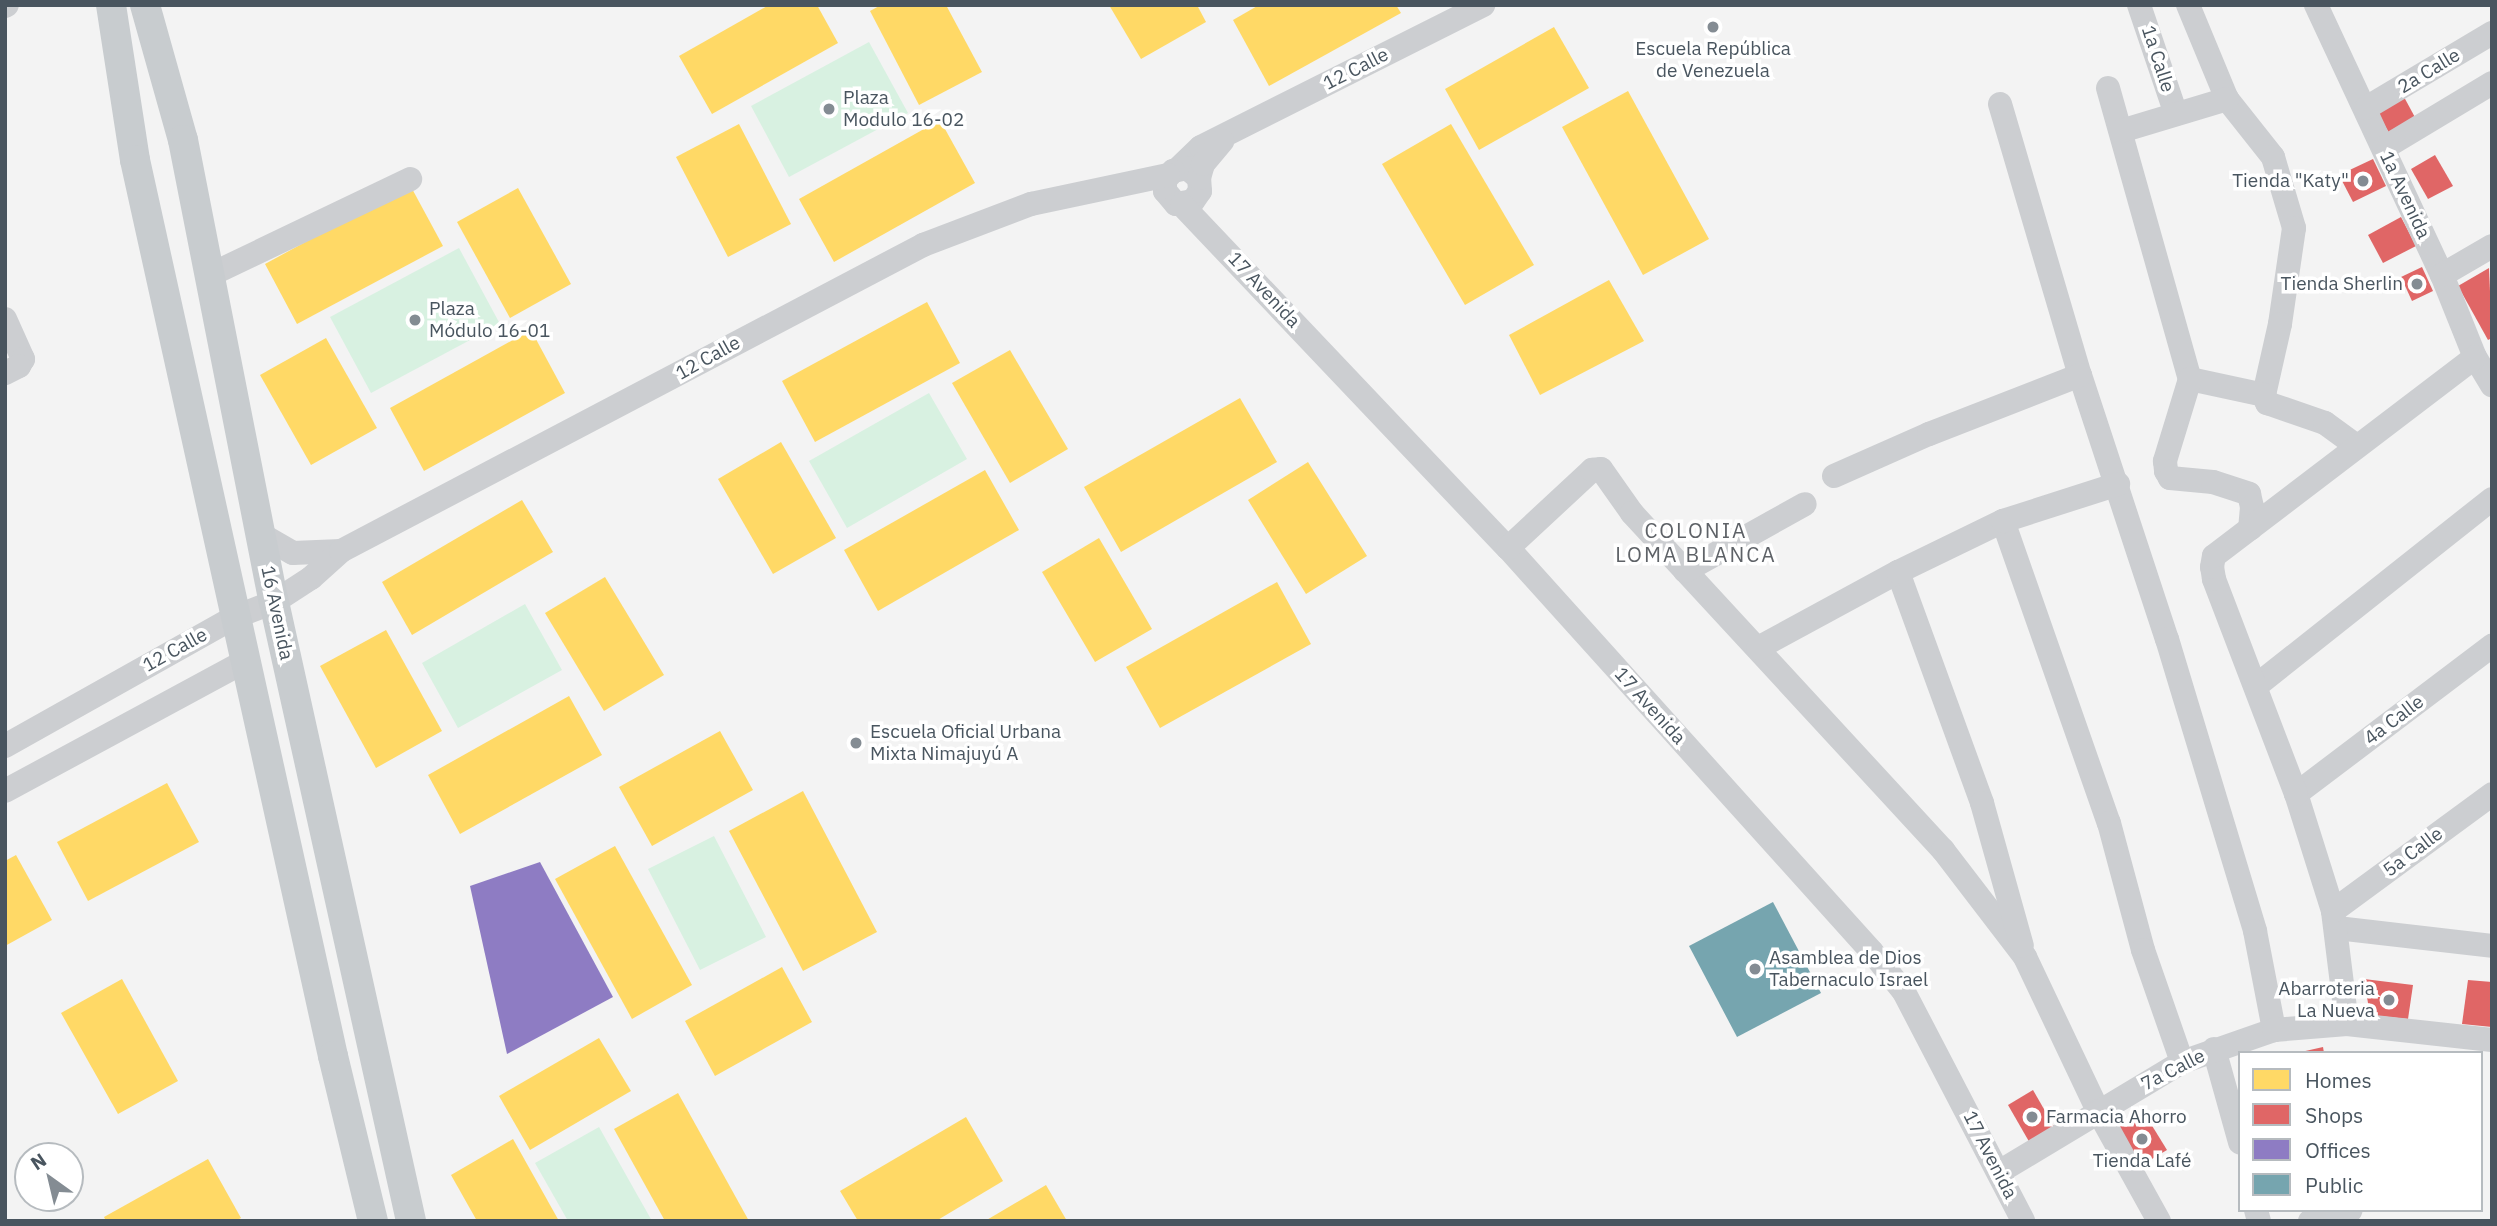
<!DOCTYPE html>
<html>
<head>
<meta charset="utf-8">
<style>
	body { margin:0 }
	#map { position:relative; width:2497px; height:1226px; overflow:hidden; background:#f3f3f3; font-family:"IBM Plex Sans",sans-serif }
	div>[style] { position:absolute }
	[style*='--x'] { left:calc(var(--x)*1px); top:calc(var(--y)*1px); width:calc(var(--w)*1px); rotate:calc(var(--a)*1deg) }
	.green>* { inset:0; background:#d8f1e1 }
	.homes>* { inset:0; background:#ffd966 }
	.shops>* { inset:0; background:#e06666 }
	.offices>* { inset:0; background:#8e7cc3 }
	.public>* { inset:0; background:#76a5af }
	.minor>* { height:24px; margin:-12px; padding:0 12px; transform-origin:12px; border-radius:12px; background:#ccced1 }
	.major>* { height:30px; margin:-15px; padding:0 15px; transform-origin:15px; border-radius:15px; background:#c8cccf }
	.dots>* { width:19px; height:19px; translate:-50% -50%; box-sizing:border-box; border:4px solid #fff; border-radius:50% }
	span { translate:-50% -50%; white-space:nowrap; text-align:center; line-height:1.15; -webkit-text-stroke:7px #fff; paint-order:stroke }
	.poi-label { font-size:19px; color:#49555f }
	.left { translate:0 -50%; text-align:left }
	.right { translate:-100% -50%; text-align:right }
	.street-label { font-size:19px; color:#49555f }
	.neighbourhood-label { font-size:21px; color:#5e6267; letter-spacing:2px }
	.frame { position:absolute; inset:0; border:7px solid #49555f; pointer-events:none }
	.legend { position:absolute; left:2238px; top:1051px; width:245px; height:161px; box-sizing:border-box; background:#fff; border:2px solid #b6bbbf; margin:0; padding:9px 12px; list-style:none; font-size:21px; color:#49555f }
	.legend li { display:flex; align-items:center; gap:14px; height:35px }
	.legend b { width:35px; border:2px solid #b6bbbf }
	.north { position:absolute; left:14px; top:1142px; width:70px; height:70px; box-sizing:border-box; background:#fff; border:2px solid #b6bbbf; border-radius:50%; rotate:326deg; font-size:19px; font-weight:700; line-height:28px; text-align:center; color:#49555f }
	.north::after { content:''; display:block; margin:auto; width:24px; height:32px; background:#848c93; clip-path:polygon(50% 0,100% 100%,50% 72%,0 100%) }
</style>
</head>
<body>
<div id="map">
	<div class="green">
		<div style="clip-path:polygon(869px 42px,908px 113px,789px 177px,751px 106px)"></div>
		<div style="clip-path:polygon(459px 248px,500px 324px,371px 393px,330px 317px)"></div>
		<div style="clip-path:polygon(929px 393px,967px 459px,847px 528px,809px 461px)"></div>
		<div style="clip-path:polygon(525px 604px,562px 670px,458px 728px,422px 663px)"></div>
		<div style="clip-path:polygon(714px 836px,766px 937px,700px 970px,648px 869px)"></div>
		<div style="clip-path:polygon(599px 1127px,652px 1221px,568px 1221px,535px 1163px)"></div>
	</div>
	<div class="homes">
		<div style="clip-path:polygon(769px 5px,817px 5px,838px 43px,712px 114px,679px 56px)"></div>
		<div style="clip-path:polygon(881px 5px,946px 5px,982px 72px,919px 105px,870px 11px)"></div>
		<div style="clip-path:polygon(1109px 5px,1197px 5px,1206px 22px,1141px 59px)"></div>
		<div style="clip-path:polygon(1259px 5px,1396px 5px,1401px 13px,1269px 86px,1233px 20px)"></div>
		<div style="clip-path:polygon(1554px 27px,1589px 88px,1479px 150px,1445px 89px)"></div>
		<div style="clip-path:polygon(1628px 91px,1709px 239px,1643px 275px,1562px 127px)"></div>
		<div style="clip-path:polygon(940px 120px,975px 183px,834px 262px,799px 199px)"></div>
		<div style="clip-path:polygon(739px 124px,791px 224px,728px 257px,676px 157px)"></div>
		<div style="clip-path:polygon(1451px 124px,1534px 265px,1465px 305px,1382px 164px)"></div>
		<div style="clip-path:polygon(410px 185px,443px 246px,297px 324px,265px 264px)"></div>
		<div style="clip-path:polygon(518px 188px,571px 284px,510px 318px,457px 222px)"></div>
		<div style="clip-path:polygon(1609px 280px,1644px 341px,1540px 395px,1509px 335px)"></div>
		<div style="clip-path:polygon(927px 302px,960px 363px,815px 442px,782px 381px)"></div>
		<div style="clip-path:polygon(531px 330px,565px 393px,424px 471px,390px 408px)"></div>
		<div style="clip-path:polygon(326px 338px,377px 428px,311px 465px,260px 375px)"></div>
		<div style="clip-path:polygon(1010px 350px,1068px 449px,1010px 483px,952px 383px)"></div>
		<div style="clip-path:polygon(1240px 398px,1277px 462px,1121px 552px,1084px 487px)"></div>
		<div style="clip-path:polygon(781px 442px,836px 538px,773px 574px,718px 479px)"></div>
		<div style="clip-path:polygon(1308px 462px,1367px 556px,1306px 594px,1248px 500px)"></div>
		<div style="clip-path:polygon(985px 470px,1019px 530px,878px 611px,844px 550px)"></div>
		<div style="clip-path:polygon(522px 500px,553px 552px,412px 635px,382px 582px)"></div>
		<div style="clip-path:polygon(1099px 538px,1152px 629px,1095px 662px,1042px 572px)"></div>
		<div style="clip-path:polygon(605px 577px,664px 675px,604px 711px,545px 613px)"></div>
		<div style="clip-path:polygon(1277px 582px,1311px 644px,1160px 728px,1126px 667px)"></div>
		<div style="clip-path:polygon(386px 630px,442px 731px,376px 768px,320px 666px)"></div>
		<div style="clip-path:polygon(569px 696px,602px 755px,460px 834px,428px 775px)"></div>
		<div style="clip-path:polygon(720px 731px,753px 790px,652px 846px,619px 787px)"></div>
		<div style="clip-path:polygon(167px 783px,199px 842px,88px 901px,57px 842px)"></div>
		<div style="clip-path:polygon(803px 791px,877px 932px,803px 971px,729px 831px)"></div>
		<div style="clip-path:polygon(615px 846px,692px 985px,632px 1019px,555px 879px)"></div>
		<div style="clip-path:polygon(16px 855px,52px 920px,5px 946px,5px 861px)"></div>
		<div style="clip-path:polygon(782px 967px,812px 1022px,715px 1076px,685px 1021px)"></div>
		<div style="clip-path:polygon(122px 979px,178px 1081px,118px 1114px,61px 1013px)"></div>
		<div style="clip-path:polygon(599px 1038px,631px 1091px,530px 1150px,499px 1096px)"></div>
		<div style="clip-path:polygon(678px 1093px,749px 1221px,665px 1221px,614px 1129px)"></div>
		<div style="clip-path:polygon(966px 1117px,1003px 1181px,936px 1221px,858px 1221px,840px 1191px)"></div>
		<div style="clip-path:polygon(513px 1139px,559px 1221px,477px 1221px,451px 1175px)"></div>
		<div style="clip-path:polygon(208px 1159px,241px 1218px,235px 1221px,106px 1221px,104px 1217px)"></div>
		<div style="clip-path:polygon(1046px 1185px,1067px 1221px,985px 1221px)"></div>
	</div>
	<div class="shops">
		<div style="clip-path:polygon(2404px 97px,2417px 121px,2391px 136px,2377px 113px)"></div>
		<div style="clip-path:polygon(2435px 155px,2453px 186px,2428px 199px,2411px 169px)"></div>
		<div style="clip-path:polygon(2373px 159px,2386px 186px,2353px 202px,2339px 175px)"></div>
		<div style="clip-path:polygon(2401px 217px,2416px 246px,2383px 263px,2368px 235px)"></div>
		<div style="clip-path:polygon(2422px 267px,2433px 291px,2412px 301px,2401px 277px)"></div>
		<div style="clip-path:polygon(2489px 268px,2492px 338px,2488px 340px,2458px 286px)"></div>
		<div style="clip-path:polygon(2364px 979px,2413px 985px,2408px 1019px,2370px 1015px)"></div>
		<div style="clip-path:polygon(2468px 980px,2492px 982px,2492px 1027px,2462px 1024px)"></div>
		<div style="clip-path:polygon(2323px 1047px,2324px 1053px,2301px 1053px,2301px 1052px)"></div>
		<div style="clip-path:polygon(2033px 1090px,2056px 1130px,2031px 1145px,2008px 1105px)"></div>
		<div style="clip-path:polygon(2143px 1111px,2167px 1150px,2140px 1166px,2117px 1127px)"></div>
	</div>
	<div class="offices">
		<div style="clip-path:polygon(540px 862px,613px 997px,507px 1054px,470px 886px)"></div>
	</div>
	<div class="public">
		<div style="clip-path:polygon(1773px 902px,1821px 993px,1737px 1037px,1689px 946px)"></div>
	</div>
	<div class="minor">
		<div style="--x:2139;--y:5;--w:115;--a:71.3"></div>
		<div style="--x:2188;--y:5;--w:102;--a:67.5"></div>
		<div style="--x:2227;--y:99;--w:74;--a:51.6"></div>
		<div style="--x:2273;--y:157;--w:74;--a:73.5"></div>
		<div style="--x:2294;--y:228;--w:97;--a:98.3"></div>
		<div style="--x:2280;--y:324;--w:73;--a:102.7"></div>
		<div style="--x:2264;--y:395;--w:9;--a:69"></div>
		<div style="--x:2267;--y:403;--w:61;--a:19"></div>
		<div style="--x:2325;--y:423;--w:39;--a:36"></div>
		<div style="--x:2316;--y:5;--w:298;--a:65"></div>
		<div style="--x:2442;--y:275;--w:88;--a:68.1"></div>
		<div style="--x:2475;--y:357;--w:33;--a:59"></div>
		<div style="--x:5;--y:6;--w:2;--a:-27"></div>
		<div style="--x:2108;--y:88;--w:302;--a:74.3"></div>
		<div style="--x:2190;--y:379;--w:76;--a:12.2"></div>
		<div style="--x:2000;--y:104;--w:283;--a:73.6"></div>
		<div style="--x:2080;--y:375;--w:278;--a:71.8"></div>
		<div style="--x:2167;--y:639;--w:305;--a:73.2"></div>
		<div style="--x:2255;--y:931;--w:101;--a:79.1"></div>
		<div style="--x:2366;--y:108;--w:147;--a:-30.8"></div>
		<div style="--x:2121;--y:131;--w:111;--a:-16.8"></div>
		<div style="--x:2384;--y:148;--w:126;--a:-31"></div>
		<div style="--x:1179;--y:168;--w:30;--a:-44"></div>
		<div style="--x:1201;--y:147;--w:316;--a:-26.7"></div>
		<div style="--x:1199;--y:178;--w:16;--a:-140"></div>
		<div style="--x:1187;--y:168;--w:14;--a:168"></div>
		<div style="--x:1173;--y:171;--w:12;--a:132"></div>
		<div style="--x:1165;--y:180;--w:11;--a:90"></div>
		<div style="--x:1165;--y:191;--w:17;--a:50"></div>
		<div style="--x:1176;--y:204;--w:17;--a:-10"></div>
		<div style="--x:1193;--y:201;--w:12;--a:-55"></div>
		<div style="--x:1200;--y:191;--w:13;--a:-94"></div>
		<div style="--x:1199;--y:178;--w:15;--a:-74"></div>
		<div style="--x:1203;--y:164;--w:30;--a:-50"></div>
		<div style="--x:1182;--y:205;--w:473;--a:46.5"></div>
		<div style="--x:1508;--y:548;--w:544;--a:47.98"></div>
		<div style="--x:1872;--y:952;--w:51;--a:51.3"></div>
		<div style="--x:1904;--y:992;--w:258;--a:62.5"></div>
		<div style="--x:210;--y:275;--w:222;--a:-25.6"></div>
		<div style="--x:2442;--y:275;--w:58;--a:-30.1"></div>
		<div style="--x:5;--y:319;--w:44;--a:65.8"></div>
		<div style="--x:23;--y:359;--w:8;--a:120"></div>
		<div style="--x:19;--y:366;--w:16;--a:153"></div>
		<div style="--x:2190;--y:379;--w:86;--a:107"></div>
		<div style="--x:2165;--y:461;--w:10;--a:84"></div>
		<div style="--x:2166;--y:471;--w:8;--a:60"></div>
		<div style="--x:2170;--y:478;--w:43;--a:5.3"></div>
		<div style="--x:2213;--y:482;--w:38;--a:18"></div>
		<div style="--x:2249;--y:494;--w:13;--a:77"></div>
		<div style="--x:2252;--y:507;--w:22;--a:95"></div>
		<div style="--x:1834;--y:476;--w:104;--a:-23.9"></div>
		<div style="--x:1929;--y:434;--w:162;--a:-21.3"></div>
		<div style="--x:2003;--y:521;--w:320;--a:70.7"></div>
		<div style="--x:2109;--y:823;--w:131;--a:75"></div>
		<div style="--x:2143;--y:950;--w:119;--a:70.8"></div>
		<div style="--x:260;--y:534;--w:38;--a:30"></div>
		<div style="--x:293;--y:553;--w:48;--a:-2.4"></div>
		<div style="--x:1508;--y:548;--w:115;--a:-42.9"></div>
		<div style="--x:1592;--y:470;--w:9;--a:-6"></div>
		<div style="--x:1601;--y:469;--w:54;--a:54.8"></div>
		<div style="--x:1632;--y:513;--w:459;--a:47.3"></div>
		<div style="--x:1943;--y:850;--w:135;--a:52.5"></div>
		<div style="--x:2025;--y:957;--w:170;--a:64.6"></div>
		<div style="--x:2098;--y:1111;--w:126;--a:61"></div>
		<div style="--x:1685;--y:571;--w:137;--a:-29.2"></div>
		<div style="--x:1898;--y:572;--w:246;--a:70"></div>
		<div style="--x:1982;--y:803;--w:148;--a:74.4"></div>
		<div style="--x:1758;--y:648;--w:159;--a:-28.5"></div>
		<div style="--x:1898;--y:572;--w:117;--a:-25.9"></div>
		<div style="--x:2003;--y:521;--w:121;--a:-17.8"></div>
		<div style="--x:2256;--y:686;--w:301;--a:-38.4"></div>
		<div style="--x:5;--y:746;--w:264;--a:-29.3"></div>
		<div style="--x:235;--y:617;--w:42;--a:-21"></div>
		<div style="--x:274;--y:602;--w:44;--a:-33"></div>
		<div style="--x:311;--y:578;--w:40;--a:-42"></div>
		<div style="--x:341;--y:551;--w:658;--a:-27.73"></div>
		<div style="--x:923;--y:245;--w:116;--a:-20.8"></div>
		<div style="--x:1031;--y:204;--w:140;--a:-12"></div>
		<div style="--x:5;--y:791;--w:273;--a:-28.4"></div>
		<div style="--x:2296;--y:794;--w:246;--a:-37.1"></div>
		<div style="--x:2333;--y:911;--w:197;--a:-36.3"></div>
		<div style="--x:2337;--y:928;--w:156;--a:6.6"></div>
		<div style="--x:2347;--y:1024;--w:114;--a:-97.1"></div>
		<div style="--x:2333;--y:911;--w:123;--a:-107.5"></div>
		<div style="--x:2296;--y:794;--w:230;--a:-110.9"></div>
		<div style="--x:2214;--y:579;--w:12;--a:-99"></div>
		<div style="--x:2212;--y:567;--w:11;--a:-80"></div>
		<div style="--x:2214;--y:556;--w:328;--a:-37.3"></div>
		<div style="--x:2214;--y:1049;--w:97;--a:74.4"></div>
		<div style="--x:1999;--y:1172;--w:214;--a:-31"></div>
		<div style="--x:2182;--y:1062;--w:97;--a:-19.2"></div>
		<div style="--x:2274;--y:1030;--w:73;--a:-4.7"></div>
		<div style="--x:2347;--y:1024;--w:146;--a:6.3"></div>
		<div style="--x:2256;--y:1210;--w:11;--a:75"></div>
		<div style="--x:2310;--y:1221;--w:42;--a:-15"></div>
	</div>
	<div class="major">
		<div style="--x:111;--y:5;--w:157;--a:81.2"></div>
		<div style="--x:135;--y:160;--w:918;--a:77.54"></div>
		<div style="--x:333;--y:1056;--w:170;--a:76.4"></div>
		<div style="--x:145;--y:5;--w:140;--a:74.3"></div>
		<div style="--x:183;--y:140;--w:471;--a:78.9"></div>
		<div style="--x:274;--y:602;--w:634;--a:77.52"></div>
	</div>
	<div class="dots">
		<div style="left:1713px;top:27px;background:#848c93"></div>
		<div style="left:829px;top:109px;background:#848c93"></div>
		<div style="left:2363px;top:181px;background:#848c93"></div>
		<div style="left:2417px;top:284px;background:#848c93"></div>
		<div style="left:415px;top:320px;background:#848c93"></div>
		<div style="left:856px;top:743px;background:#848c93"></div>
		<div style="left:1755px;top:969px;background:#848c93"></div>
		<div style="left:2389px;top:1000px;background:#848c93"></div>
		<div style="left:2032px;top:1117px;background:#848c93"></div>
		<div style="left:2142px;top:1139px;background:#848c93"></div>
	</div>
	<div class="poi-label">
		<span style="left:1713px;top:60px">Escuela República<br>de Venezuela</span>
		<span class="left" style="left:843px;top:109px">Plaza<br>Modulo 16-02</span>
		<span class="right" style="left:2349px;top:181px">Tienda "Katy"</span>
		<span class="right" style="left:2403px;top:284px">Tienda Sherlin</span>
		<span class="left" style="left:429px;top:320px">Plaza<br>Módulo 16-01</span>
		<span class="left" style="left:870px;top:743px">Escuela Oficial Urbana<br>Mixta Nimajuyú A</span>
		<span class="left" style="left:1769px;top:969px">Asamblea de Dios<br>Tabernaculo Israel</span>
		<span class="right" style="left:2375px;top:1000px">Abarroteria<br>La Nueva</span>
		<span class="left" style="left:2046px;top:1117px">Farmacia Ahorro</span>
		<span style="left:2142px;top:1161px">Tienda Lafé</span>
	</div>
	<div class="street-label">
		<span style="left:2158px;top:59px;rotate:72deg">1a Calle</span>
		<span style="left:1356px;top:69px;rotate:-27deg">12 Calle</span>
		<span style="left:2429px;top:71px;rotate:-31deg">2a Calle</span>
		<span style="left:2405px;top:195px;rotate:65deg">1a Avenida</span>
		<span style="left:1264px;top:290px;rotate:47deg">17 Avenida</span>
		<span style="left:708px;top:358px;rotate:-29deg">12 Calle</span>
		<span style="left:277px;top:613px;rotate:78deg">16 Avenida</span>
		<span style="left:175px;top:650px;rotate:-29deg">12 Calle</span>
		<span style="left:1650px;top:706px;rotate:48deg">17 Avenida</span>
		<span style="left:2394px;top:720px;rotate:-37deg">4a Calle</span>
		<span style="left:2413px;top:852px;rotate:-37deg">5a Calle</span>
		<span style="left:2173px;top:1070px;rotate:-27deg">7a Calle</span>
		<span style="left:1990px;top:1155px;rotate:63deg">17 Avenida</span>
	</div>
	<div class="neighbourhood-label">
		<span style="left:1696px;top:542px">COLONIA<br>LOMA BLANCA</span>
	</div>
	<div class="frame"></div>
	<ul class="legend">
	<li><b style="height:19px;background:#ffd966"></b>Homes</li>
	<li><b style="height:19px;background:#e06666"></b>Shops</li>
	<li><b style="height:19px;background:#8e7cc3"></b>Offices</li>
	<li><b style="height:19px;background:#76a5af"></b>Public</li>
	</ul>
	<div class="north">N</div>
</div>
</body>
</html>
